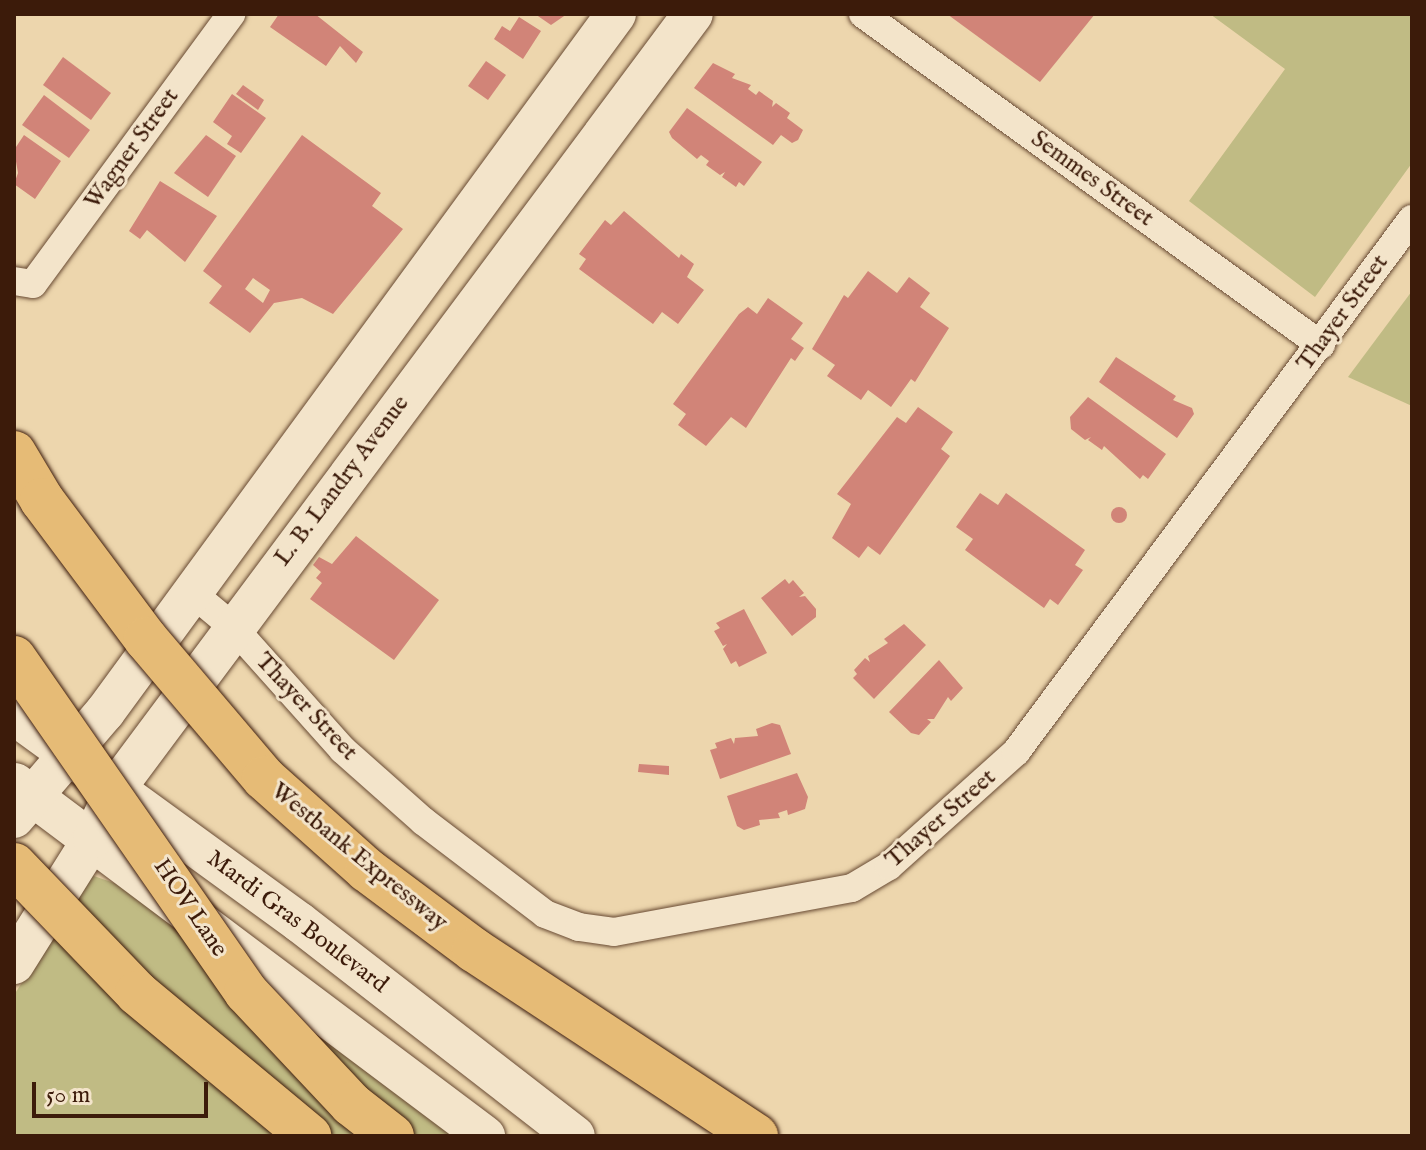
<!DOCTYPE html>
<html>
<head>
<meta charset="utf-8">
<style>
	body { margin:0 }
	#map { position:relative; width:1426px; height:1150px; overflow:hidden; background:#edd6ad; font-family:"IM FELL English",serif }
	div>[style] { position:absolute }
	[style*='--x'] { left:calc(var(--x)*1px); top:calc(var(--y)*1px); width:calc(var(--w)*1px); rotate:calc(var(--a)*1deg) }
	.green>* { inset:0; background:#c0bb84 }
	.building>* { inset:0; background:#d18478 }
	.round { border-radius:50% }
	.roads { filter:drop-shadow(0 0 2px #684a33) drop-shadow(0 0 2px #684a33) }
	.street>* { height:28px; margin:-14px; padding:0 14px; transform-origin:14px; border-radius:14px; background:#f3e4ca }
	.secondary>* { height:40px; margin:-20px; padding:0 20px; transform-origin:20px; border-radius:20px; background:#f3e4ca }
	.bridges { filter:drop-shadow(0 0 2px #3c1b0a) drop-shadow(0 0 2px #3c1b0a) }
	.highway-bridge>* { height:44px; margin:-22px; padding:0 22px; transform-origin:22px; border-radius:22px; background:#e6bb76 }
	span { translate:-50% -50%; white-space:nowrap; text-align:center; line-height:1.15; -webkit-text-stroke:6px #f3e4ca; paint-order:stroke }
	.street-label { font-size:24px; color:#3c1b0a }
	.frame { position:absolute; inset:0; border:16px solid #3c1b0a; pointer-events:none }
	.scale { position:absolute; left:32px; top:1082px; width:176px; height:36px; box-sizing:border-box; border:4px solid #3c1b0a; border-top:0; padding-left:10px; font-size:24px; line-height:28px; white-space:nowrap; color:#3c1b0a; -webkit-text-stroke:6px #f3e4ca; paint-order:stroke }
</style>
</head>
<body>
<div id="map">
	<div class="green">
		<div style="clip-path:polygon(1210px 14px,1412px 14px,1412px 163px,1315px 297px,1189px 201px,1285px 69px)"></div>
		<div style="clip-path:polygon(1412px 291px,1412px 406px,1348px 377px)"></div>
		<div style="clip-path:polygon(91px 875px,140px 892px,455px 1136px,14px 1136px,14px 995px)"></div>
	</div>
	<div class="building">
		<div style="clip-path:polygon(279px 14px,315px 14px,363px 52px,356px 63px,340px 46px,326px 66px,270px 27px)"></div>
		<div style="clip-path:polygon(535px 14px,567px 14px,551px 25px)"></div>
		<div style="clip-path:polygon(947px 14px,1095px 14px,1040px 82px)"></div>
		<div style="clip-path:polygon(519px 17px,541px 31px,523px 59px,494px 39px,502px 26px,510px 31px)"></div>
		<div style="clip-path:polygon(63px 57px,111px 93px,91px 120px,43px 85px)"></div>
		<div style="clip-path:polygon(486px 61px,506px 75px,488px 100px,468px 86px)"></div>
		<div style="clip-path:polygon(713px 63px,735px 74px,732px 78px,751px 85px,748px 89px,756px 95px,759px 91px,773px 101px,772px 107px,776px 103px,790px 113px,787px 118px,803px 130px,798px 140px,792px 143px,781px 135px,773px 145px,694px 88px)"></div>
		<div style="clip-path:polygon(243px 85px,264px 100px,258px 110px,236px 94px)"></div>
		<div style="clip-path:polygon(232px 94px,266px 118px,241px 153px,227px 144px,232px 136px,213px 122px)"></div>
		<div style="clip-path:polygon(44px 95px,90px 130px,69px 158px,22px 125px)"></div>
		<div style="clip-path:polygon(687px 108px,762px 162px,744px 186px,739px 182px,736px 187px,722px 177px,725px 172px,720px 175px,706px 165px,709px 161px,701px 155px,697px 159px,672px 138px,669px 132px)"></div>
		<div style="clip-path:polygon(24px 135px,61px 161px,35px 199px,14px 184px,18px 173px,14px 150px)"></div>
		<div style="clip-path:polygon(206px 135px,236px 156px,208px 197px,174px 173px)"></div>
		<div style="clip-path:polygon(evenodd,302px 135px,381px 193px,372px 206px,403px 229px,333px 314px,302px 298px,274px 303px,250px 333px,209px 303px,222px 286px,203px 271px,302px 135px,253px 278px,270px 290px,263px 303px,245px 289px,253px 278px)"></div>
		<div style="clip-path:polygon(160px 181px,217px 216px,185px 262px,147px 230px,140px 239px,129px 231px)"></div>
		<div style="clip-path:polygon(624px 211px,679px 258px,681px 254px,694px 264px,687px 277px,704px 290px,678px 324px,662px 312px,653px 324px,579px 269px,586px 259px,579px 254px,605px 220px,611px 225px)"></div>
		<div style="clip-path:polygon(868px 271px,897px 293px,909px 277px,930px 293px,920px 307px,949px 328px,915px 382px,911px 379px,891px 407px,868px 390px,861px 400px,827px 376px,835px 365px,812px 349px,844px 295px,848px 298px)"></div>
		<div style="clip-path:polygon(768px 298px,803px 323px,791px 339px,804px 348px,795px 361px,791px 358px,746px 428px,731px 417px,706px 446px,678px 425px,686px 414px,673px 404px,739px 314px,748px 307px,757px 314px)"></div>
		<div style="clip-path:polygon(1116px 357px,1176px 396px,1173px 400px,1192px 408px,1194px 414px,1177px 438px,1099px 382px)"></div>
		<div style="clip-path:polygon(1088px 397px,1166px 454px,1148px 479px,1143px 475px,1140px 479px,1104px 446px,1102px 450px,1088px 440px,1091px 437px,1085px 440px,1071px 429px,1070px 417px)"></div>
		<div style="clip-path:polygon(918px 407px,953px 432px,941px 449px,950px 456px,880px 555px,868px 546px,859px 558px,832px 538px,851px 504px,837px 494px,897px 417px,906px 423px)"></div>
		<div style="clip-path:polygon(980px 493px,998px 505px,1006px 493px,1085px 550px,1075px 565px,1083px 570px,1058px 605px,1050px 599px,1044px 608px,965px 550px,973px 539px,956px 527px)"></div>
		<div class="round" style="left:1111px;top:507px;width:16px;height:16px"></div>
		<div style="clip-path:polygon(356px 536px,439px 600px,394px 660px,310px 599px,322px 583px,316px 578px,321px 572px,313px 565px,319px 557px,332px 564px)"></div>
		<div style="clip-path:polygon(785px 579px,789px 584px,793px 580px,804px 593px,799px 597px,805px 596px,816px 609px,816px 617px,792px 636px,761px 598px)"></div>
		<div style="clip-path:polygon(744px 609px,767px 653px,739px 667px,736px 661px,731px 664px,723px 649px,727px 644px,723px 646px,714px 631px,720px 628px,716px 623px)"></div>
		<div style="clip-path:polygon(904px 624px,926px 645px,874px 699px,853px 678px,857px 674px,854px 670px,865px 658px,870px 662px,868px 656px,888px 643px,884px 639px)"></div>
		<div style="clip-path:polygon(939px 660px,963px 688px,951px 701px,948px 697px,934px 719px,927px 719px,931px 722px,919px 735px,911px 733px,889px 712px)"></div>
		<div style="clip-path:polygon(772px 723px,780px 725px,791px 754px,720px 779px,710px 750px,717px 748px,715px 743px,731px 738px,734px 744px,735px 738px,758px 736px,756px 729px)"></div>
		<div style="clip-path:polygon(639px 764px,669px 766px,669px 775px,638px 772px)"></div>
		<div style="clip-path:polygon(797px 773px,808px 797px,805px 809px,788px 815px,787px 810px,778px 813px,780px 818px,759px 820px,760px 825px,744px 830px,737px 826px,727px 796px)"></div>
	</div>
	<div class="roads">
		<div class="street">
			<div style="--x:863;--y:14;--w:565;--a:35.86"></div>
			<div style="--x:14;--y:281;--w:19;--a:9"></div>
			<div style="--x:33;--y:284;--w:335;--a:-53.7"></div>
			<div style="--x:190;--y:591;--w:56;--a:39.9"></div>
			<div style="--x:233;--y:627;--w:165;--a:48.2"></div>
			<div style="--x:343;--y:750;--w:107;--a:41.6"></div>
			<div style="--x:423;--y:821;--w:153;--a:37.3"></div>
			<div style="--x:545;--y:914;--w:36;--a:21"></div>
			<div style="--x:579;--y:927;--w:35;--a:8"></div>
			<div style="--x:614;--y:932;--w:242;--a:-10.5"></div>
			<div style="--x:852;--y:888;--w:43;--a:-30.7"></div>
			<div style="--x:889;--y:866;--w:171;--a:-41.9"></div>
			<div style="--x:1016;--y:752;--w:664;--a:-53.39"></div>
		</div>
		<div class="secondary">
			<div style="--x:14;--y:715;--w:352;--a:36"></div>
			<div style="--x:299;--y:922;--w:349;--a:37.8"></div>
			<div style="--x:15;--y:783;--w:588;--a:36.91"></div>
			<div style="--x:14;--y:818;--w:140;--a:-49.4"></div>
			<div style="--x:105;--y:712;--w:865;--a:-53.79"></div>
			<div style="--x:14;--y:964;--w:149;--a:-57.9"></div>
			<div style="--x:93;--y:838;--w:55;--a:-65.3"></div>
			<div style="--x:116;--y:788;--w:965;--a:-53.3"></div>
		</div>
	</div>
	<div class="bridges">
		<div class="highway-bridge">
			<div style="--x:14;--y:453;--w:55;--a:59.2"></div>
			<div style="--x:42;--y:500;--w:174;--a:53.2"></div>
			<div style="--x:146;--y:639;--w:182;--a:49.7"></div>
			<div style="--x:264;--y:778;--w:138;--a:41.8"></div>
			<div style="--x:367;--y:870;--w:134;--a:36.8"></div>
			<div style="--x:474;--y:950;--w:338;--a:33.4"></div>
			<div style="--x:14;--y:658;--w:407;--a:55.2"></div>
			<div style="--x:246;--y:992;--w:154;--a:46.8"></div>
			<div style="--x:351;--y:1104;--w:52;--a:38"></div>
			<div style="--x:14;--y:865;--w:178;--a:46.1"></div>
			<div style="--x:137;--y:993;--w:224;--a:39.7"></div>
		</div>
	</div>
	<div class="street-label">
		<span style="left:132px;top:149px;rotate:-54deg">Wagner Street</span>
		<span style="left:1092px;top:179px;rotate:36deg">Semmes Street</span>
		<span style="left:1343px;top:313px;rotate:-54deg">Thayer Street</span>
		<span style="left:342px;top:481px;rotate:-53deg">L. B. Landry Avenue</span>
		<span style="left:306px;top:707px;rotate:47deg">Thayer Street</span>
		<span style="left:941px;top:819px;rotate:-41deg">Thayer Street</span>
		<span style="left:359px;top:857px;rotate:39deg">Westbank Expressway</span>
		<span style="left:190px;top:908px;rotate:56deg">HOV Lane</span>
		<span style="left:297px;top:922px;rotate:37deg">Mardi Gras Boulevard</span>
	</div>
	<div class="frame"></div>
	<div class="scale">50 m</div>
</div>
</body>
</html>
